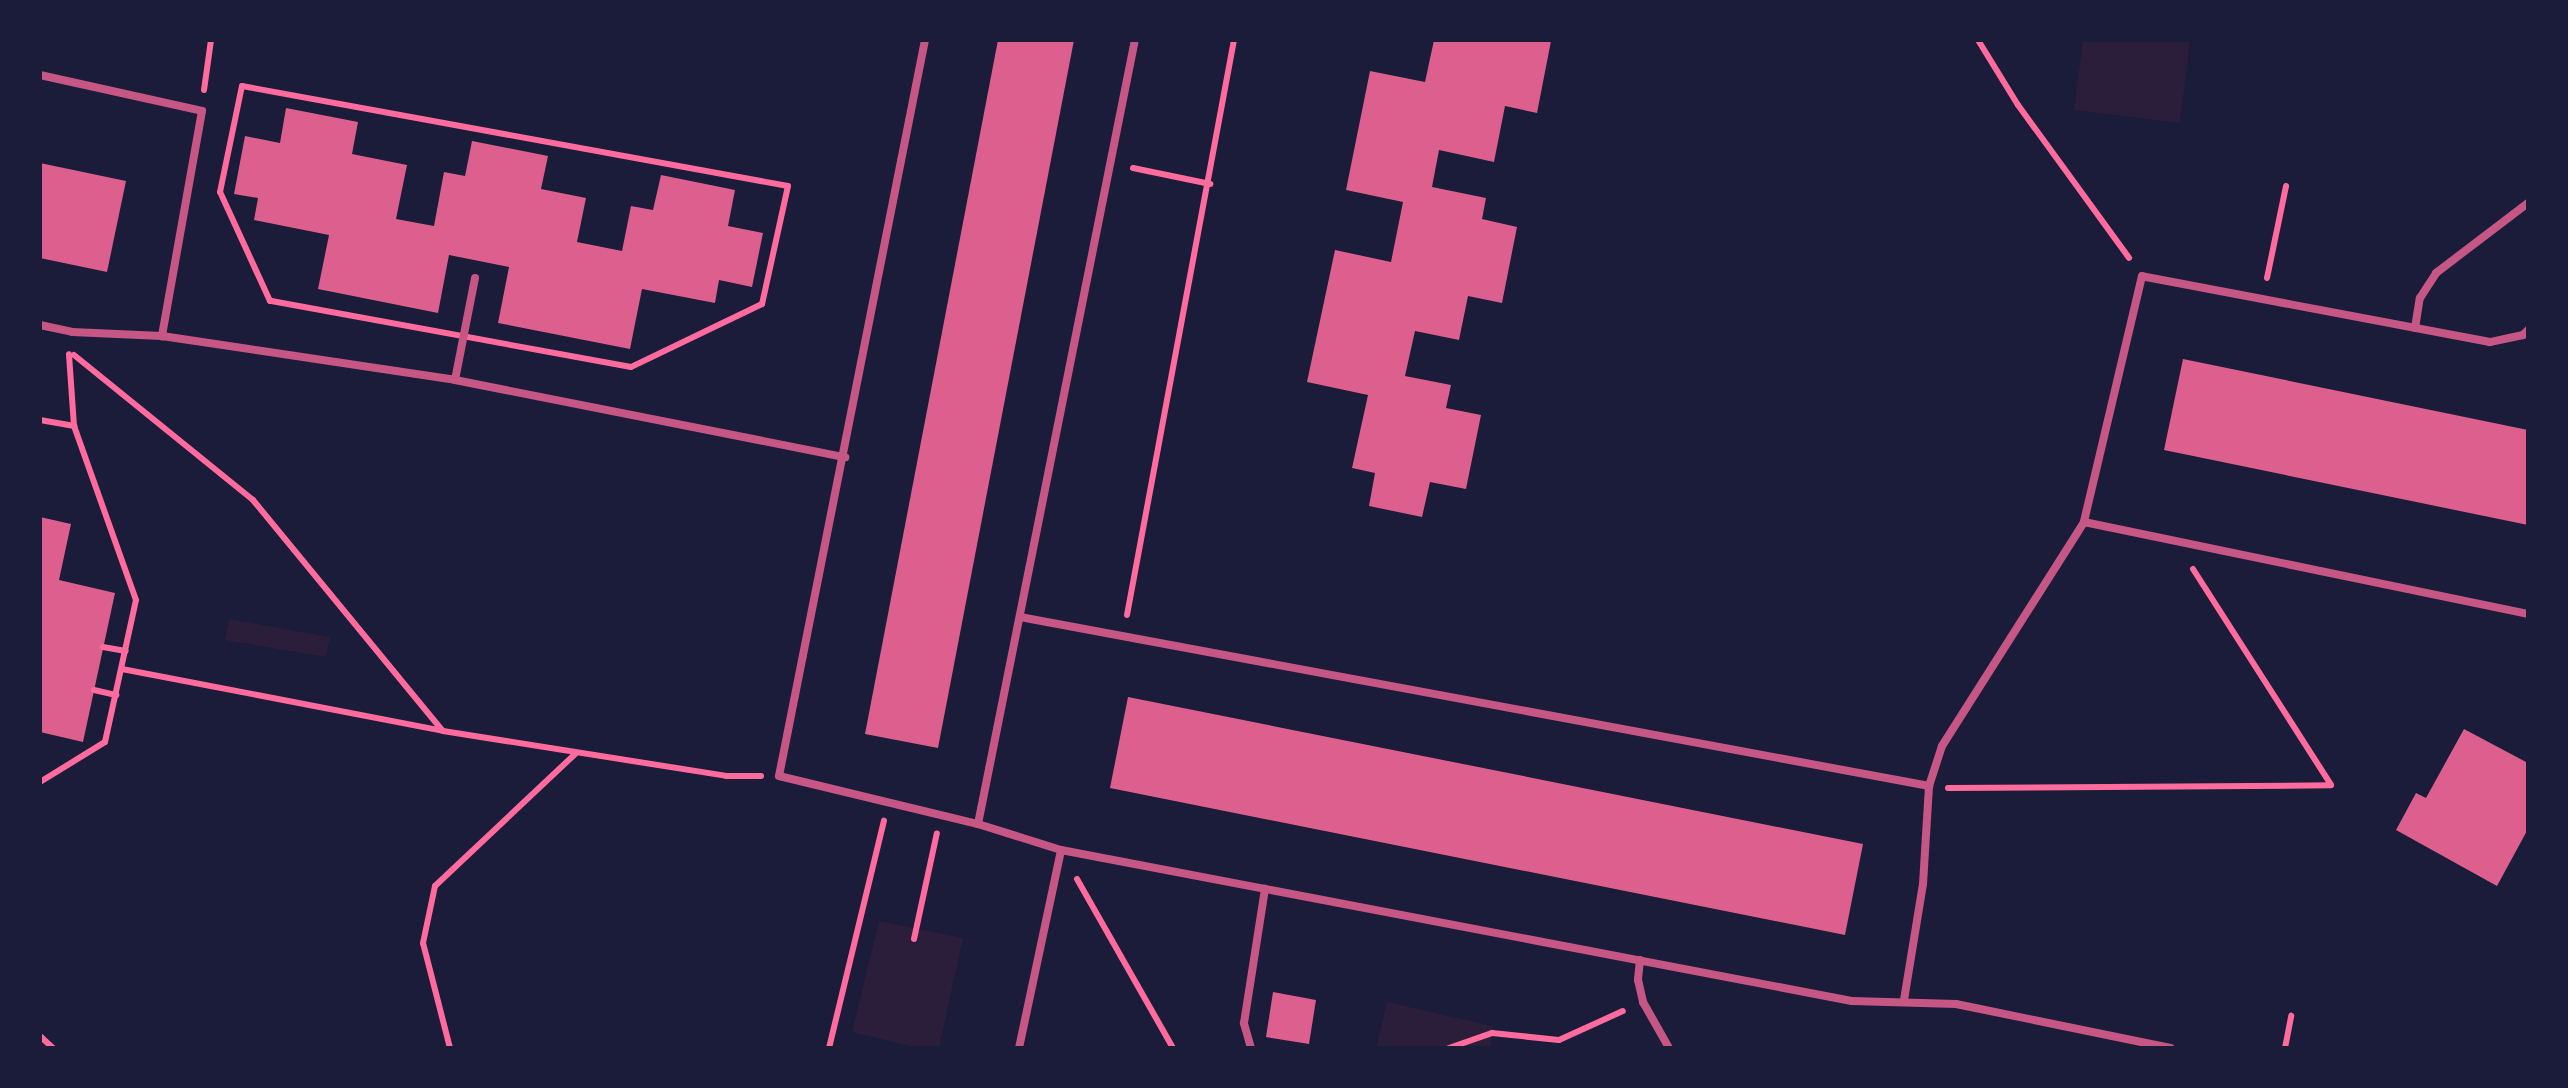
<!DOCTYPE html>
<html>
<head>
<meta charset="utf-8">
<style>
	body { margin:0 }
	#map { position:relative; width:2568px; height:1088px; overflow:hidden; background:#1b1b3a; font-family:Bitter,serif }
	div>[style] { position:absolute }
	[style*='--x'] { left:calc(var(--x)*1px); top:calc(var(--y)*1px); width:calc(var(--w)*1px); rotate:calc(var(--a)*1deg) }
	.green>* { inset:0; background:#2a1e3b }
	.building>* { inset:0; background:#dd5f8e }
	.path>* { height:6px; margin:-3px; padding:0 3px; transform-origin:3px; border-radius:3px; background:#ff6b9d }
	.service>* { height:8px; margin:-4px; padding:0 4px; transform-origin:4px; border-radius:4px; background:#c65784 }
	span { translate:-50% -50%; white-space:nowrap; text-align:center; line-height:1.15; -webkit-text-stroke:10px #1b1b3a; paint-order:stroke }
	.frame { position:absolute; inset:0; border:42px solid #1b1b3a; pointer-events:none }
</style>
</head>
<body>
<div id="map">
	<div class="green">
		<div style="clip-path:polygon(2083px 40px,2190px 40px,2180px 123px,2074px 110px)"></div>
		<div style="clip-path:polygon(229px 619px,330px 637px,326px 657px,225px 640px)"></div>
		<div style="clip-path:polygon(879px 921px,963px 938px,939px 1048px,918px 1048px,852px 1032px)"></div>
		<div style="clip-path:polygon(1387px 1002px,1492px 1026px,1491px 1048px,1376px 1048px)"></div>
	</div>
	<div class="building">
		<div style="clip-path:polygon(998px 40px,1074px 40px,938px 748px,865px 734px)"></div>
		<div style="clip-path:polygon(1434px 40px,1551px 41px,1537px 113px,1505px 106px,1494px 162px,1439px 150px,1432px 187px,1486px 198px,1482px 219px,1517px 227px,1502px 303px,1468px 296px,1459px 340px,1415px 331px,1405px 376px,1451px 385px,1446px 408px,1481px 415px,1466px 489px,1430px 482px,1422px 517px,1369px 506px,1375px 473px,1352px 468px,1368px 395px,1307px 382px,1335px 250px,1391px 262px,1403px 202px,1346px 190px,1370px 71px,1425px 82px)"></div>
		<div style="clip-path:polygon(286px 108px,358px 122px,352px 154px,407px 165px,396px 219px,434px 226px,444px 172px,465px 176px,472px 141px,548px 156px,541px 189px,586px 198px,577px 242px,622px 251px,631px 206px,653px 210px,661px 175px,735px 190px,728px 226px,763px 233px,752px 287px,719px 280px,715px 303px,642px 289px,630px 349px,498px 323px,509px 267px,449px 255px,438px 313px,318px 289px,329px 235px,254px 220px,258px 198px,234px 194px,245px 136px,280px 143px)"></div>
		<div style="clip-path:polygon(40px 163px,126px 181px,107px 272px,40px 258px)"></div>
		<div style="clip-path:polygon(2183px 359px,2528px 430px,2528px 525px,2164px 450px)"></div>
		<div style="clip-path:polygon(40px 517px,71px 524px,59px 580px,115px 593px,83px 742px,40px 732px)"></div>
		<div style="clip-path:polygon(1128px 697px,1863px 844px,1845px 935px,1110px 788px)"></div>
		<div style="clip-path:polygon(2464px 729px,2526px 762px,2528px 758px,2528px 829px,2497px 886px,2396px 830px,2416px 793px,2426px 798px)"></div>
		<div style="clip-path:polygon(1273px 992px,1316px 1000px,1309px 1044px,1266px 1037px)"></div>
	</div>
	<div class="path">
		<div style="--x:1978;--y:40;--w:76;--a:58.4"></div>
		<div style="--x:2018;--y:105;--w:189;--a:54"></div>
		<div style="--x:242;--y:86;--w:555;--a:10.38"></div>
		<div style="--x:788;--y:186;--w:121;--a:102.4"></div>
		<div style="--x:762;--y:304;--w:145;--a:154.3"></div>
		<div style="--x:631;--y:367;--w:367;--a:-169.6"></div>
		<div style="--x:270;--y:301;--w:120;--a:-114.6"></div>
		<div style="--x:220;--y:192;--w:108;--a:-78.3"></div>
		<div style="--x:204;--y:90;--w:50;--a:-82"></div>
		<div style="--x:1133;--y:168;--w:79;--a:11.7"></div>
		<div style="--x:2267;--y:278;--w:94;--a:-78.3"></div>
		<div style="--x:74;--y:355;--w:230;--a:39"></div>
		<div style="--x:253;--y:500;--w:298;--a:50.6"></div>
		<div style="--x:40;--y:420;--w:35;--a:10"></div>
		<div style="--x:2193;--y:569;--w:256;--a:57.4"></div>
		<div style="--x:1127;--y:615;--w:585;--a:-79.46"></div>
		<div style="--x:103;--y:647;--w:23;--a:10"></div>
		<div style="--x:122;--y:669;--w:327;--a:10.9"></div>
		<div style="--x:443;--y:731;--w:287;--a:9"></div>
		<div style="--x:726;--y:776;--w:35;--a:0"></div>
		<div style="--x:94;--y:690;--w:23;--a:13"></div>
		<div style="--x:40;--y:782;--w:76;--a:-31.6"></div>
		<div style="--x:105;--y:742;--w:145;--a:-77.7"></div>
		<div style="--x:136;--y:600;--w:185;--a:-109.6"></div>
		<div style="--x:74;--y:426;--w:72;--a:-94"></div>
		<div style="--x:1948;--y:788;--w:383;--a:-0.4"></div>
		<div style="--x:1077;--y:879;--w:194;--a:60.4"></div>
		<div style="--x:914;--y:939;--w:108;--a:-77.8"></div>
		<div style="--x:40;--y:1036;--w:18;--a:43"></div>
		<div style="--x:450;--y:1048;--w:108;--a:-104.4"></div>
		<div style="--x:423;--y:943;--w:58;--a:-78.1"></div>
		<div style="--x:435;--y:886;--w:194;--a:-43.3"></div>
		<div style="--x:829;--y:1048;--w:234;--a:-76.4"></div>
		<div style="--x:1449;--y:1048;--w:46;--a:-19.2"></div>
		<div style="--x:1492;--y:1033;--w:67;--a:6"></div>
		<div style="--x:1559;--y:1040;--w:70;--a:-24.4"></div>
		<div style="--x:2285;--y:1048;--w:33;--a:-79"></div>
	</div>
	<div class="service">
		<div style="--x:925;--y:40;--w:750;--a:101.22"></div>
		<div style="--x:779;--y:776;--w:205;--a:13.6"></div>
		<div style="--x:978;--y:824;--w:87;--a:17.4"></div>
		<div style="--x:1061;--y:850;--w:805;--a:10.81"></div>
		<div style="--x:1852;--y:1001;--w:104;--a:1.7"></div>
		<div style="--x:1956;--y:1004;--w:219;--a:11.6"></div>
		<div style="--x:40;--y:75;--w:166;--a:12.5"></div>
		<div style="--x:202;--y:111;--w:229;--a:100.1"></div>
		<div style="--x:40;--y:325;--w:33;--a:12"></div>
		<div style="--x:72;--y:332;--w:90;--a:2.5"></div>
		<div style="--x:162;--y:336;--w:296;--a:8.5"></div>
		<div style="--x:455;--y:380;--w:398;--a:11.2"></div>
		<div style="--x:2415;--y:328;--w:30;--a:-81"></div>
		<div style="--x:2420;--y:298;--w:30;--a:-57"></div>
		<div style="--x:2436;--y:273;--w:116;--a:-37.3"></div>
		<div style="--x:2528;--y:330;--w:7;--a:135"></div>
		<div style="--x:2523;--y:335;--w:34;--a:168"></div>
		<div style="--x:2490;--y:342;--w:354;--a:-169.3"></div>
		<div style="--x:2142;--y:276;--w:253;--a:103.3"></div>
		<div style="--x:2084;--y:522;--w:453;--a:11.7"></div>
		<div style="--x:455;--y:380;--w:104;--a:-78.9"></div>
		<div style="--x:1020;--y:617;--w:925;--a:10.53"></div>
		<div style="--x:1929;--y:786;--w:98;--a:93.5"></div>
		<div style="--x:1923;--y:884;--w:118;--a:99.3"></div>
		<div style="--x:1929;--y:786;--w:42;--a:-72"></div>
		<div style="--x:1942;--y:746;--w:265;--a:-57.6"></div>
		<div style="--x:978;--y:824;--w:800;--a:-78.68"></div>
		<div style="--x:1640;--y:960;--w:20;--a:96"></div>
		<div style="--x:1638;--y:980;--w:23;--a:77"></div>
		<div style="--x:1643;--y:1002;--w:53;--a:60.5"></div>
		<div style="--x:1019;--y:1048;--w:202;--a:-78"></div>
		<div style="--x:1251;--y:1048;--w:26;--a:-106"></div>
		<div style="--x:1244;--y:1023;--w:136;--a:-81.1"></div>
	</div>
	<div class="frame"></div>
</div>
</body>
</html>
